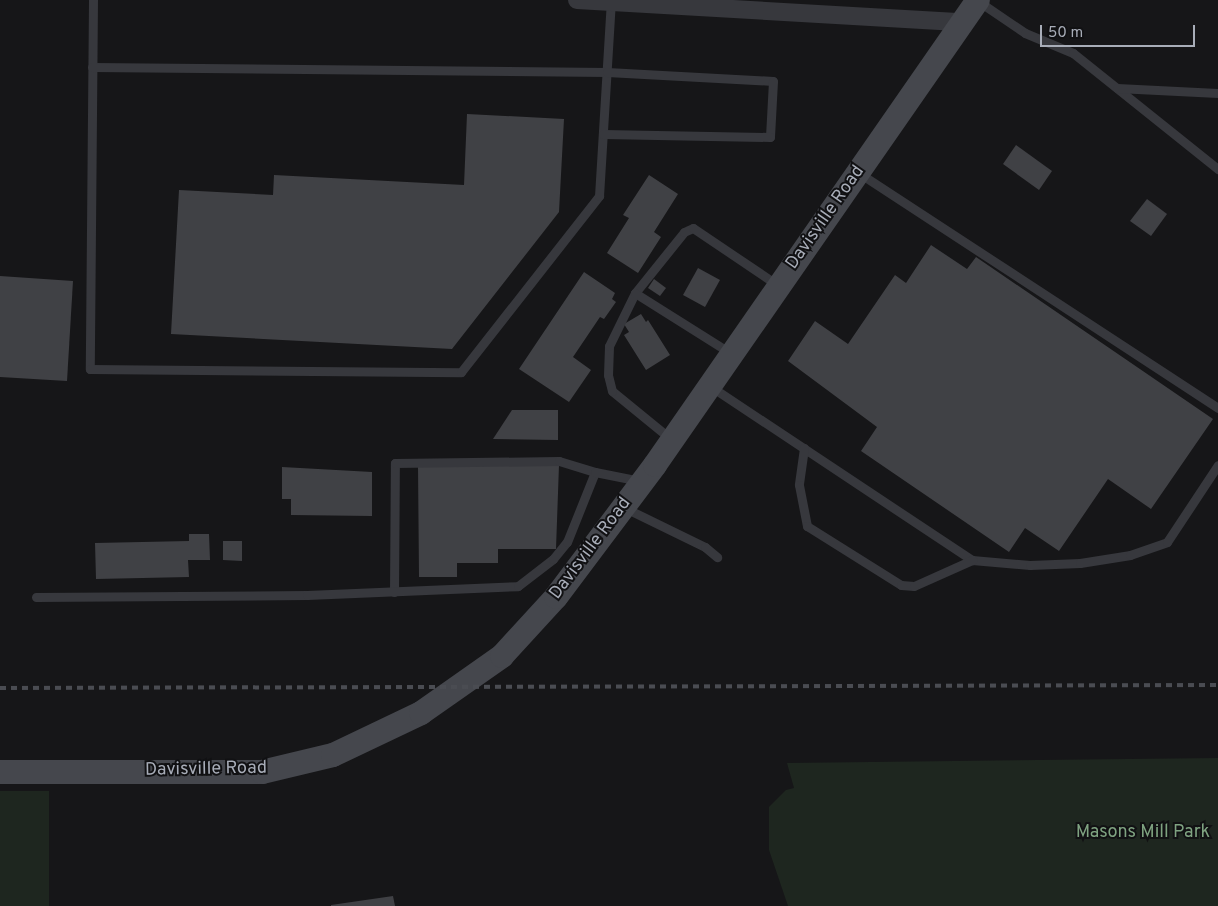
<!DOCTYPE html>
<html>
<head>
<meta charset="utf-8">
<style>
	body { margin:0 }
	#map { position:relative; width:1218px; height:906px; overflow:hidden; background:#161618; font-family:Overpass,sans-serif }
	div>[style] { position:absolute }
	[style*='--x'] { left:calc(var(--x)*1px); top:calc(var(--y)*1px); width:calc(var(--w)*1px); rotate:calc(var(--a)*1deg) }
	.green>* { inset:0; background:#1e261f }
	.building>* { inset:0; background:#404145 }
	.lane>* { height:9px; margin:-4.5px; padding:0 4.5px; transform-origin:4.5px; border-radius:4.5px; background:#37383d }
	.street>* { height:18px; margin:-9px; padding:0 9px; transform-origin:9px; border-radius:9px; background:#37383d }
	.secondary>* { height:24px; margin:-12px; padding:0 12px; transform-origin:12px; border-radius:12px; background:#45474d }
	.rail>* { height:4px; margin-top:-2px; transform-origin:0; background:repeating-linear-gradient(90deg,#4a4c52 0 6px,transparent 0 11px) }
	span { translate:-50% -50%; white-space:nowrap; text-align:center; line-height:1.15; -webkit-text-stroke:4px #111113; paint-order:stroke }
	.street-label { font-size:18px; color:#a8adb8 }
	.park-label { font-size:18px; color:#7fa381 }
	.scale { position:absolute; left:1040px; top:25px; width:155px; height:22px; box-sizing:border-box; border:2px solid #a8adb8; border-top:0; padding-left:6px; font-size:15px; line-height:18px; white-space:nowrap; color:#a8adb8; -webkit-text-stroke:4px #111113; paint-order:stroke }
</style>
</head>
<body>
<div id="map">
	<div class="green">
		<div style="clip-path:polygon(1218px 758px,1218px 906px,788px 906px,769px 850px,769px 807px,786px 790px,794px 788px,787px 763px)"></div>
		<div style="clip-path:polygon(0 791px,49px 791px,49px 906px,0 906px)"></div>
	</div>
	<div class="building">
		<div style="clip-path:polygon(467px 114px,564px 119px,559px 212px,452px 349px,171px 334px,179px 190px,273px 195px,274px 175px,464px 185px)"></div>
		<div style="clip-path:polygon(1016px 145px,1052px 171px,1039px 190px,1003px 164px)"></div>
		<div style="clip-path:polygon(649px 175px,678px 194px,654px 232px,661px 237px,638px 273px,607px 253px,629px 218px,623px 215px)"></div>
		<div style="clip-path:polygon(1147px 199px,1167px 214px,1151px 236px,1130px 221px)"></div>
		<div style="clip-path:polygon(931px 245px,967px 269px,976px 257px,1213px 419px,1151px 509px,1108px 479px,1059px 551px,1025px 528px,1009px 552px,861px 451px,877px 427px,788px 361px,815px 321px,848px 344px,895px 275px,906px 283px)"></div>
		<div style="clip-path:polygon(698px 268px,720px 280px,705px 307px,683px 295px)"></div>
		<div style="clip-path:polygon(584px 272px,615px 293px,612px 299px,616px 302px,604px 319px,600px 317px,573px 357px,591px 370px,569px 402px,519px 369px)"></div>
		<div style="clip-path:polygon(0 276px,73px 281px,67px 381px,0 377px)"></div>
		<div style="clip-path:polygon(654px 279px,666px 288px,660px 296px,648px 288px)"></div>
		<div style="clip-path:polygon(641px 314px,646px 322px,648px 320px,670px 355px,646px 370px,624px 335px,629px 332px,624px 324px)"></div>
		<div style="clip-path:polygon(512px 410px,558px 410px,558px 440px,493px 439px)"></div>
		<div style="clip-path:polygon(559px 465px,556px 549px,498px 549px,498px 563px,457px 563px,457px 577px,419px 577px,418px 466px)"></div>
		<div style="clip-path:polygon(282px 467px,372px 472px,372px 516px,291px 515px,291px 499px,282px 499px)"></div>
		<div style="clip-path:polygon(189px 534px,209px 534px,210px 560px,188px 560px,189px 577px,96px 579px,95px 543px,189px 541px)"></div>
		<div style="clip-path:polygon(223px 541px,242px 541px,242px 561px,223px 560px)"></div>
		<div style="clip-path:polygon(393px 896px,395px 906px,331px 906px,331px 905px)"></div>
	</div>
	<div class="lane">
		<div style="--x:93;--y:0;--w:369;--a:90.5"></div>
		<div style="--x:90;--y:369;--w:371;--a:0.5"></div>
		<div style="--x:461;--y:372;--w:224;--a:-51.9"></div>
		<div style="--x:599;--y:196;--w:194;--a:-86.5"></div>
		<div style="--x:978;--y:1;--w:57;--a:34.2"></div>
		<div style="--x:1025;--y:33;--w:52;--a:22.6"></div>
		<div style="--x:1073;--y:53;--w:186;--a:38.7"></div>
		<div style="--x:92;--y:67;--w:515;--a:0.56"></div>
		<div style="--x:607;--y:72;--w:166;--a:3.1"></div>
		<div style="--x:773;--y:81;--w:56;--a:93.1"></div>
		<div style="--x:770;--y:137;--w:167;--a:-179"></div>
		<div style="--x:1117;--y:88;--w:101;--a:2.8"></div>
		<div style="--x:859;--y:173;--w:429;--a:33.2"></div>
		<div style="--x:635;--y:293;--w:78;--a:-51.2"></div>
		<div style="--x:684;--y:232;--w:10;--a:-24"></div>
		<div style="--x:693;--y:228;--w:104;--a:34"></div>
		<div style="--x:710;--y:386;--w:315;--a:33.6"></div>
		<div style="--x:972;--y:560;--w:58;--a:4.9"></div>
		<div style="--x:1030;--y:565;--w:50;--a:-2.3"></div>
		<div style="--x:1080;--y:563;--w:51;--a:-9.1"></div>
		<div style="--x:1130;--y:555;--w:39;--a:-19"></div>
		<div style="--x:1167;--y:542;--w:92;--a:-56.5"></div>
		<div style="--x:672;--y:440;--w:77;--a:-140.8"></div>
		<div style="--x:612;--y:391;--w:16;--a:-104"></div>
		<div style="--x:608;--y:375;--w:29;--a:-88"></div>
		<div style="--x:609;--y:346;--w:59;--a:-63.9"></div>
		<div style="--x:635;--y:293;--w:115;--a:32.2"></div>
		<div style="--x:804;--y:448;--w:37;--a:98"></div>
		<div style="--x:799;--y:485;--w:42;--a:79"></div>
		<div style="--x:807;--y:526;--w:111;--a:32.1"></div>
		<div style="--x:901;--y:585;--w:13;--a:4"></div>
		<div style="--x:914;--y:586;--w:64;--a:-24.1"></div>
		<div style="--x:625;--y:508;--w:89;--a:26"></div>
		<div style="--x:705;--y:547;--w:16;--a:40"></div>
		<div style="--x:394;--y:592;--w:129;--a:-89.6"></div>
		<div style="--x:395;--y:463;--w:164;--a:-0.7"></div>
		<div style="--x:559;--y:461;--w:38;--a:17"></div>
		<div style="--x:36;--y:597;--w:271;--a:-0.4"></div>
		<div style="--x:307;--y:595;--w:211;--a:-2.4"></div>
		<div style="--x:518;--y:586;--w:44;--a:-37.6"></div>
		<div style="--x:553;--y:559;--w:22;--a:-51"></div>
		<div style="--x:567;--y:542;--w:75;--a:-68.2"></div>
		<div style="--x:595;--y:472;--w:46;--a:11.3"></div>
	</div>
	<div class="street">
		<div style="--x:577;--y:0;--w:385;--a:3.3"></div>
	</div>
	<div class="secondary">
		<div style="--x:0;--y:772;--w:262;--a:0"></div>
		<div style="--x:262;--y:772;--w:73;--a:-13.5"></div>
		<div style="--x:333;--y:755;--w:98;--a:-25.5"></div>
		<div style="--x:421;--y:713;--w:99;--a:-35.1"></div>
		<div style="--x:502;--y:656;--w:80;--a:-47.5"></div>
		<div style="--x:556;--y:597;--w:165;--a:-53.1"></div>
		<div style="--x:655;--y:465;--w:566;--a:-55.22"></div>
	</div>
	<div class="rail">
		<div style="--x:0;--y:688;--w:1218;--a:-0.14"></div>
	</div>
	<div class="street-label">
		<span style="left:826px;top:218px;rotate:-55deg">Davisville Road</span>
		<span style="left:591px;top:549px;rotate:-53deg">Davisville Road</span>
		<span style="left:206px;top:770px;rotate:-1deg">Davisville Road</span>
	</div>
	<div class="park-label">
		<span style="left:1143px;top:833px">Masons Mill Park</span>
	</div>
	<div class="scale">50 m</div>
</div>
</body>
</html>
